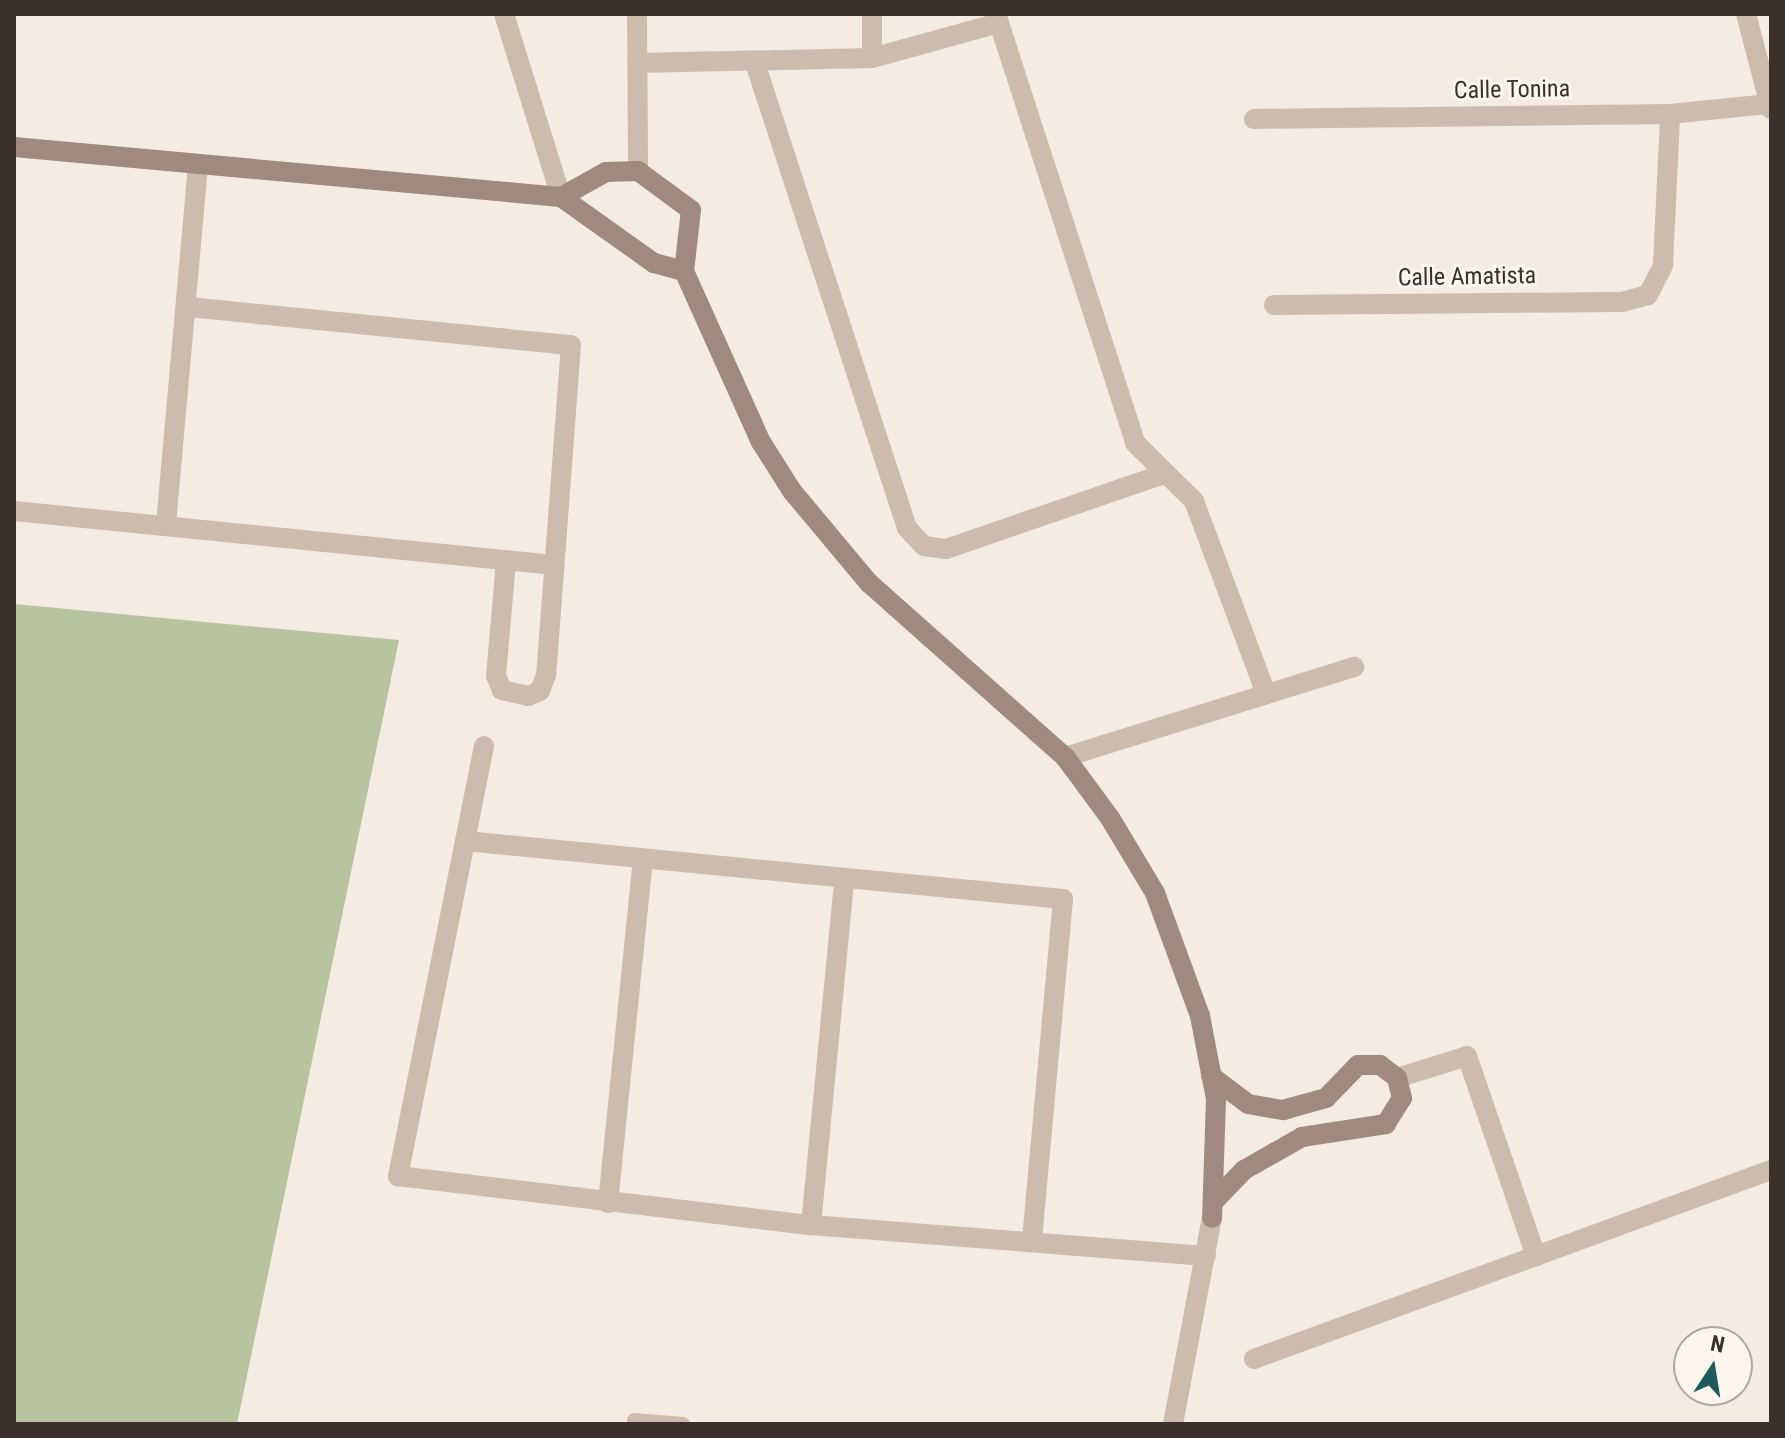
<!DOCTYPE html>
<html>
<head>
<meta charset="utf-8">
<style>
	body { margin:0 }
	#map { position:relative; width:1785px; height:1438px; overflow:hidden; background:#f4ebe1; font-family:"Roboto Condensed",sans-serif }
	div>[style] { position:absolute }
	[style*='--x'] { left:calc(var(--x)*1px); top:calc(var(--y)*1px); width:calc(var(--w)*1px); rotate:calc(var(--a)*1deg) }
	.green>* { inset:0; background:#b8c4a0 }
	.lane>* { height:14px; margin:-7px; padding:0 7px; transform-origin:7px; border-radius:7px; background:#cdbbac }
	.street>* { height:20px; margin:-10px; padding:0 10px; transform-origin:10px; border-radius:10px; background:#cdbbac }
	.secondary>* { height:20px; margin:-10px; padding:0 10px; transform-origin:10px; border-radius:10px; background:#a18a7d }
	span { translate:-50% -50%; white-space:nowrap; text-align:center; line-height:1.15; -webkit-text-stroke:6px #fbf5ee; paint-order:stroke }
	.street-label { font-size:24px; color:#3b302b }
	.frame { position:absolute; inset:0; border:16px solid #3b302b; pointer-events:none }
	.north { position:absolute; left:1673px; top:1326px; width:80px; height:80px; box-sizing:border-box; background:#fbf5ee; border:2px solid #aea6a0; border-radius:50%; rotate:12deg; font-size:22px; font-weight:700; line-height:32px; text-align:center; color:#3b302b }
	.north::after { content:''; display:block; margin:auto; width:28px; height:36px; background:#1f5a5e; clip-path:polygon(50% 0,100% 100%,50% 72%,0 100%) }
</style>
</head>
<body>
<div id="map">
	<div class="green">
		<div style="clip-path:polygon(14px 604px,399px 640px,237px 1424px,14px 1424px)"></div>
	</div>
	<div class="lane">
		<div style="--x:634;--y:1420;--w:49;--a:4.7"></div>
	</div>
	<div class="street">
		<div style="--x:504;--y:14;--w:192;--a:72.7"></div>
		<div style="--x:637;--y:14;--w:157;--a:89.6"></div>
		<div style="--x:996;--y:14;--w:451;--a:72"></div>
		<div style="--x:1135;--y:443;--w:83;--a:44.5"></div>
		<div style="--x:1194;--y:501;--w:206;--a:69.5"></div>
		<div style="--x:1746;--y:14;--w:98;--a:75.3"></div>
		<div style="--x:872;--y:58;--w:44;--a:-90"></div>
		<div style="--x:637;--y:63;--w:235;--a:-1.2"></div>
		<div style="--x:872;--y:58;--w:132;--a:-15.4"></div>
		<div style="--x:755;--y:63;--w:489;--a:71.9"></div>
		<div style="--x:907;--y:528;--w:25;--a:47"></div>
		<div style="--x:924;--y:546;--w:22;--a:8"></div>
		<div style="--x:946;--y:549;--w:231;--a:-19"></div>
		<div style="--x:1254;--y:119;--w:416;--a:-0.7"></div>
		<div style="--x:1670;--y:114;--w:100;--a:-5.8"></div>
		<div style="--x:1274;--y:305;--w:348;--a:-0.5"></div>
		<div style="--x:1622;--y:302;--w:27;--a:-15"></div>
		<div style="--x:1648;--y:295;--w:34;--a:-63"></div>
		<div style="--x:1663;--y:265;--w:151;--a:-87.3"></div>
		<div style="--x:188;--y:307;--w:385;--a:5.7"></div>
		<div style="--x:571;--y:345;--w:331;--a:94.3"></div>
		<div style="--x:546;--y:675;--w:17;--a:111"></div>
		<div style="--x:540;--y:691;--w:13;--a:157"></div>
		<div style="--x:528;--y:696;--w:27;--a:-167"></div>
		<div style="--x:502;--y:690;--w:15;--a:-113"></div>
		<div style="--x:496;--y:676;--w:114;--a:-85"></div>
		<div style="--x:14;--y:511;--w:543;--a:5.71"></div>
		<div style="--x:166;--y:524;--w:360;--a:-84.9"></div>
		<div style="--x:484;--y:746;--w:439;--a:101.3"></div>
		<div style="--x:398;--y:1176;--w:416;--a:6.8"></div>
		<div style="--x:811;--y:1225;--w:396;--a:4.5"></div>
		<div style="--x:1065;--y:757;--w:303;--a:-17.3"></div>
		<div style="--x:465;--y:841;--w:601;--a:5.54"></div>
		<div style="--x:1063;--y:899;--w:344;--a:95.2"></div>
		<div style="--x:1397;--y:1078;--w:73;--a:-17.4"></div>
		<div style="--x:1467;--y:1056;--w:212;--a:71"></div>
		<div style="--x:608;--y:1203;--w:344;--a:-84.2"></div>
		<div style="--x:811;--y:1225;--w:345;--a:-84.5"></div>
		<div style="--x:1254;--y:1359;--w:550;--a:-20.08"></div>
		<div style="--x:1173;--y:1424;--w:210;--a:-79.3"></div>
	</div>
	<div class="secondary">
		<div style="--x:14;--y:147;--w:549;--a:5.22"></div>
		<div style="--x:561;--y:197;--w:114;--a:35.4"></div>
		<div style="--x:654;--y:263;--w:31;--a:15"></div>
		<div style="--x:561;--y:197;--w:51;--a:-29.1"></div>
		<div style="--x:606;--y:172;--w:32;--a:-2"></div>
		<div style="--x:638;--y:171;--w:66;--a:36.3"></div>
		<div style="--x:691;--y:210;--w:61;--a:96.5"></div>
		<div style="--x:684;--y:271;--w:188;--a:65.8"></div>
		<div style="--x:761;--y:442;--w:58;--a:57.7"></div>
		<div style="--x:792;--y:491;--w:120;--a:50.1"></div>
		<div style="--x:869;--y:583;--w:262;--a:41.6"></div>
		<div style="--x:1065;--y:757;--w:76;--a:53.6"></div>
		<div style="--x:1110;--y:818;--w:87;--a:59"></div>
		<div style="--x:1155;--y:893;--w:131;--a:69.9"></div>
		<div style="--x:1200;--y:1016;--w:85;--a:79.1"></div>
		<div style="--x:1216;--y:1099;--w:119;--a:91.9"></div>
		<div style="--x:1211;--y:1076;--w:46;--a:37.1"></div>
		<div style="--x:1248;--y:1104;--w:36;--a:10"></div>
		<div style="--x:1283;--y:1110;--w:45;--a:-15.6"></div>
		<div style="--x:1326;--y:1098;--w:46;--a:-45.9"></div>
		<div style="--x:1358;--y:1065;--w:22;--a:0"></div>
		<div style="--x:1380;--y:1065;--w:21;--a:37"></div>
		<div style="--x:1397;--y:1078;--w:21;--a:76"></div>
		<div style="--x:1402;--y:1098;--w:31;--a:122"></div>
		<div style="--x:1386;--y:1124;--w:85;--a:171.2"></div>
		<div style="--x:1302;--y:1137;--w:67;--a:150.4"></div>
		<div style="--x:1244;--y:1170;--w:42;--a:134"></div>
	</div>
	<div class="street-label">
		<span style="left:1512px;top:90px;rotate:-1deg">Calle Tonina</span>
		<span style="left:1467px;top:277px;rotate:-1deg">Calle Amatista</span>
	</div>
	<div class="frame"></div>
	<div class="north">N</div>
</div>
</body>
</html>
